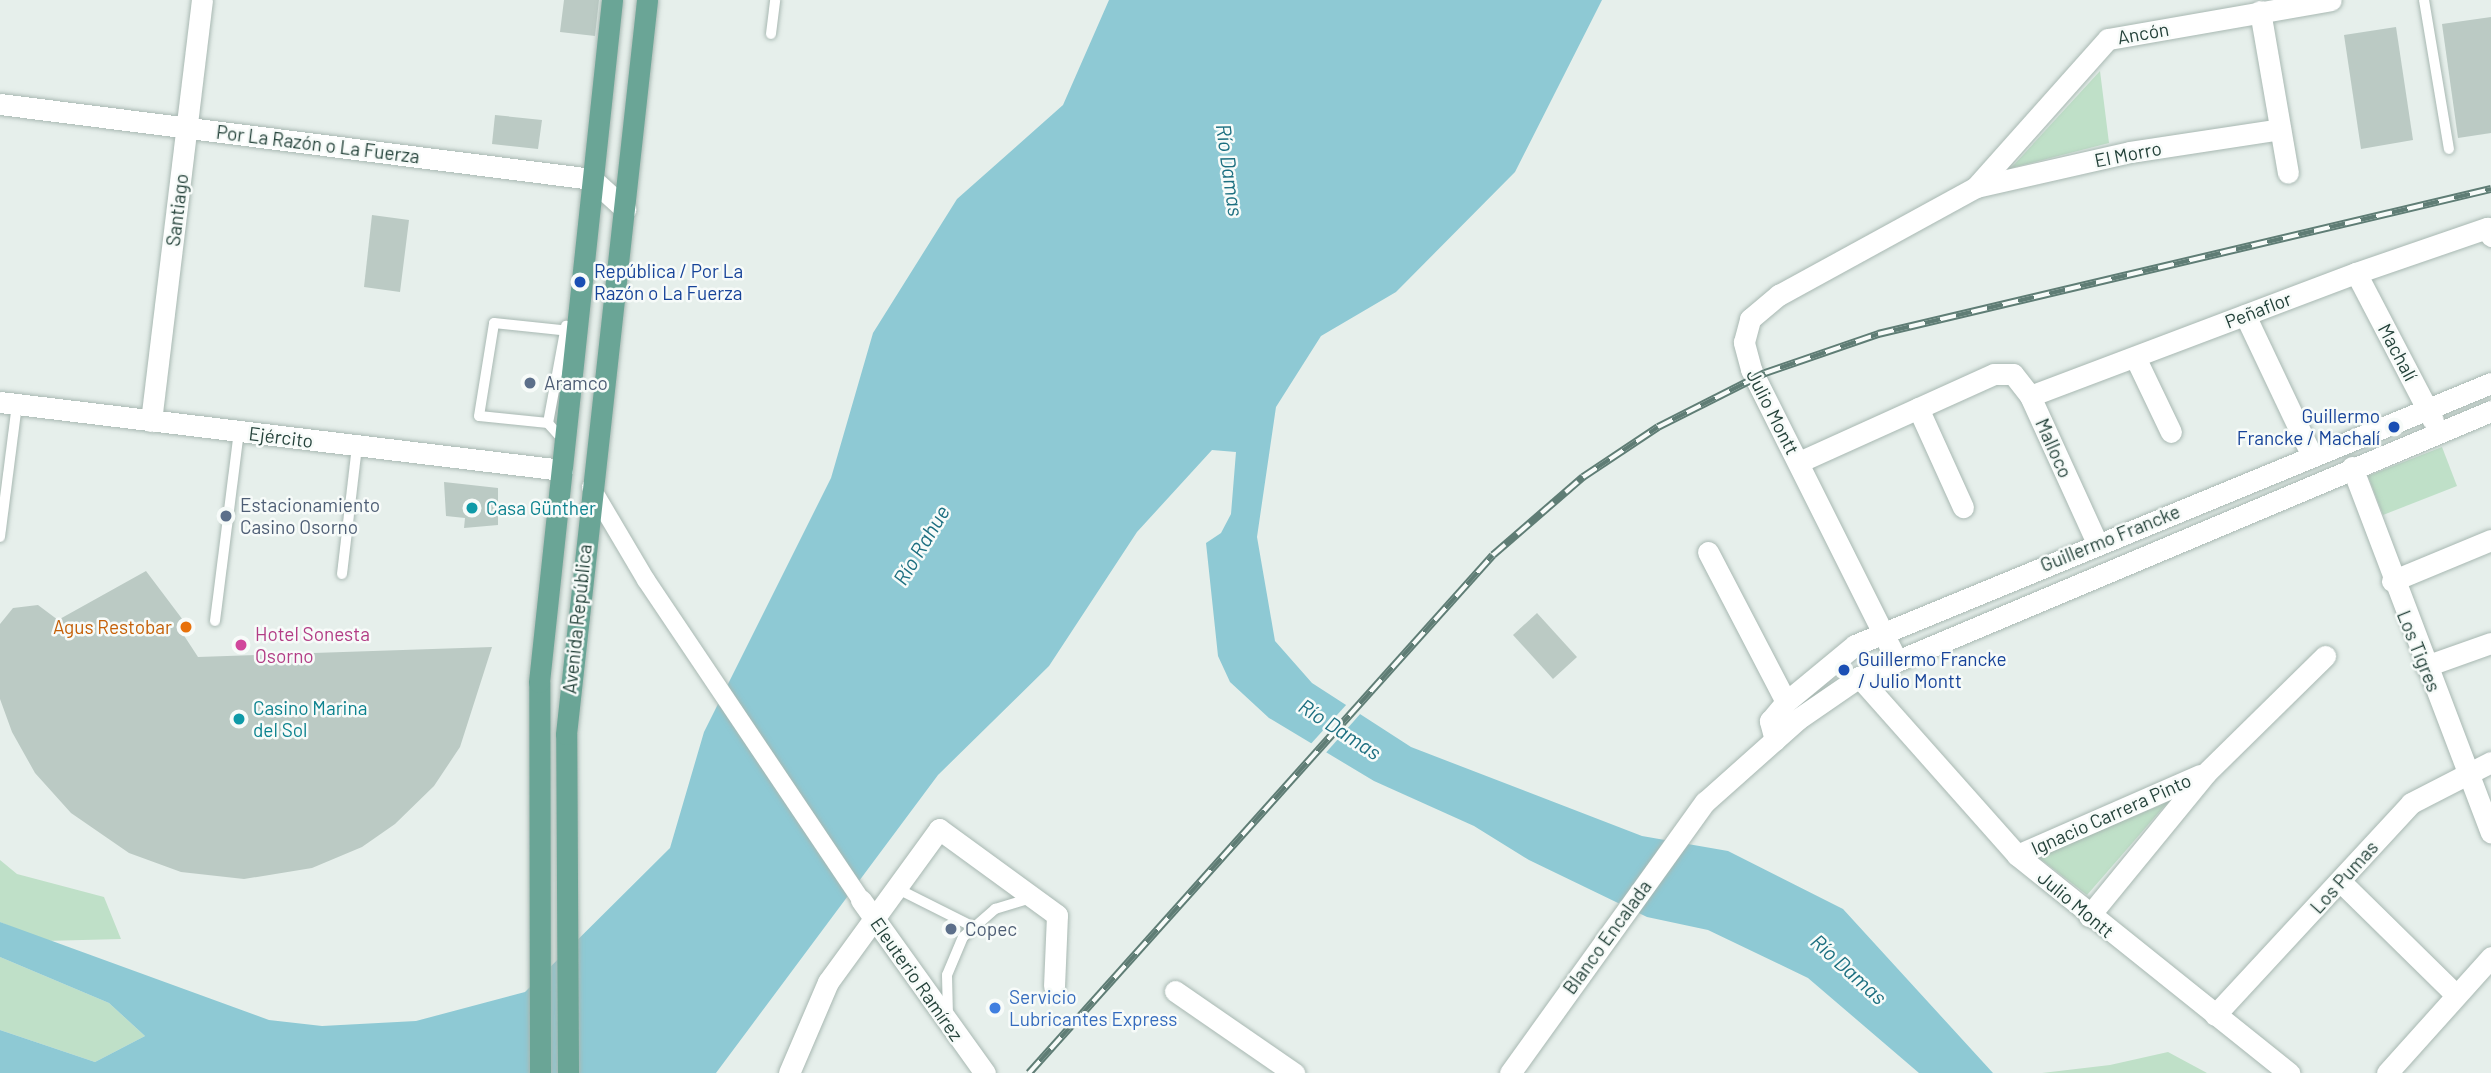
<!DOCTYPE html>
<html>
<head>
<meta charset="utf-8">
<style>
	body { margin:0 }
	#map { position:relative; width:2491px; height:1073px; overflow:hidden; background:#e6efeb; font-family:Barlow,sans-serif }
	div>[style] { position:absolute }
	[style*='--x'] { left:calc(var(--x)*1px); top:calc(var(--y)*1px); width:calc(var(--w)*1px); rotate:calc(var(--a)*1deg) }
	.green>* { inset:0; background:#bfe0c8 }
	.water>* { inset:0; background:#8ec9d4 }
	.pier>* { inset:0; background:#e6efeb }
	.building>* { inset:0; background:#bbcac4 }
	.roads { filter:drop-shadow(0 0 2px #a8b8b2) drop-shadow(0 0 2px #a8b8b2) }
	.service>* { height:10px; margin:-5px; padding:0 5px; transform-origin:5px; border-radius:5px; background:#fff }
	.pedestrian>* { height:18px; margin:-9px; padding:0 9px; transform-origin:9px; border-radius:9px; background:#fff }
	.minor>* { height:21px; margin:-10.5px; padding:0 10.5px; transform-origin:10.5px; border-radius:10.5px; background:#fff }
	.secondary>* { height:21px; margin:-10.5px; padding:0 10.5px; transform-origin:10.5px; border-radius:10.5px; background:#fff }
	.primary>* { height:21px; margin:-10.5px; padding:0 10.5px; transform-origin:10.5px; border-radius:10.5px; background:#6aa596 }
	.rail>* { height:8px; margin-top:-4px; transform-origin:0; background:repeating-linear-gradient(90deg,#f7fbf9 0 16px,#5f7d75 0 32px); box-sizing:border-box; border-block:2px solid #5f7d75 }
	.dots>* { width:19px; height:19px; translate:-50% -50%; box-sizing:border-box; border:4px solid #f7fbf9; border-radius:50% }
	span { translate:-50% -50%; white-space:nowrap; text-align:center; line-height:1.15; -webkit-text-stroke:5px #f7fbf9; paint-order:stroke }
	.street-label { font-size:19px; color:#24423a }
	.transit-label { font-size:19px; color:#164399 }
	.left { translate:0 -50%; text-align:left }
	.right { translate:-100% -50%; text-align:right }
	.service-label { font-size:19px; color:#4e5e75 }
	.culture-label { font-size:19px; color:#0d838f }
	.food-label { font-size:19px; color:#c56008 }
	.hotel-label { font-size:19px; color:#b23c85 }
	.shop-label { font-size:19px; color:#366cbe }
	.water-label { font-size:21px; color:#1c6f80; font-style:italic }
</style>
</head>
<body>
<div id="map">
	<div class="green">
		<div style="clip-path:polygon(2100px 71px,2109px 143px,2011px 168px)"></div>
		<div style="clip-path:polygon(2442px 447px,2457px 486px,2383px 515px,2368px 476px)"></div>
		<div style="clip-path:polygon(2168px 802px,2087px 895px,2038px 857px)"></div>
		<div style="clip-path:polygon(0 860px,17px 874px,104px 897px,121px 939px,44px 941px,0 922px)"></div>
		<div style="clip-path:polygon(0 957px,109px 1003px,145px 1036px,95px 1062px,0 1030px)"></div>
		<div style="clip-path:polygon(2168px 1052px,2207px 1073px,2042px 1073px,2110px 1065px)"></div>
	</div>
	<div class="water">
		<div style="clip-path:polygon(1109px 0,1602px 0,1515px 172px,1396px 292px,1321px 336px,1276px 407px,1257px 537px,1275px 641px,1312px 683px,1411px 747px,1642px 836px,1728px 851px,1843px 909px,1993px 1073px,1919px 1073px,1808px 978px,1708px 930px,1647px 917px,1529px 860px,1474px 826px,1374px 781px,1269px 718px,1230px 682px,1218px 656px,1206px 543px,1221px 533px,1231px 514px,1236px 452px,1212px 450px,1137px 532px,1049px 666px,938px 775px,716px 1073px,0 1073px,0 1030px,95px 1062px,145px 1036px,109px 1003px,0 957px,0 922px,269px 1020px,322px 1026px,416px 1021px,525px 992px,670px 848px,704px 732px,831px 478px,873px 333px,957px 199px,1063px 105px)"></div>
	</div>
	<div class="pier">
		<div style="clip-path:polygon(1347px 704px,1361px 713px,1323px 756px,1308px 747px)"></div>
	</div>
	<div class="building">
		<div style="clip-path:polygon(564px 0,599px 0,595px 36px,560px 32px)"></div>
		<div style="clip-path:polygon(2491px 17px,2491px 133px,2458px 138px,2442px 24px)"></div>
		<div style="clip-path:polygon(2396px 27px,2413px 140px,2361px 149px,2344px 35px)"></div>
		<div style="clip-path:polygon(495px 115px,542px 120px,538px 149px,492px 144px)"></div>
		<div style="clip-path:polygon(372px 215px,409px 220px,400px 292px,364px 287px)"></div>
		<div style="clip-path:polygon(444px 482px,498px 488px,498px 525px,464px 528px,465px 518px,446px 516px)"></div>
		<div style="clip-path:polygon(146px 571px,189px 628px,183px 634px,198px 657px,492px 647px,460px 747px,434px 786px,395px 824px,362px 847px,312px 868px,244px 879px,181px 872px,129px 853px,71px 813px,35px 773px,12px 732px,0 699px,0 624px,13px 608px,38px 605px,58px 620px)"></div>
		<div style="clip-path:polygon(1537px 613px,1577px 657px,1553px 679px,1513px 635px)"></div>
	</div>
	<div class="roads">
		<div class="service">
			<div style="--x:2424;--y:0;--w:151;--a:80.5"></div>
			<div style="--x:771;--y:34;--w:34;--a:-83"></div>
			<div style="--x:548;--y:423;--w:69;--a:-174.2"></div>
			<div style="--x:479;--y:416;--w:94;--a:-80.8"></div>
			<div style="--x:494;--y:323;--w:67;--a:6"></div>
			<div style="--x:564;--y:441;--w:24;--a:-132"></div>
			<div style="--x:548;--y:423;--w:99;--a:-79.5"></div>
			<div style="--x:0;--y:537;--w:134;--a:-82.7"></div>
			<div style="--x:342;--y:574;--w:128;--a:-83.3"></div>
			<div style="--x:215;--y:621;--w:191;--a:-82.8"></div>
			<div style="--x:898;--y:889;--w:83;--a:26.6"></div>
			<div style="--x:948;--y:1016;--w:41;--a:-91.4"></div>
			<div style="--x:947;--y:975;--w:41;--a:-67.2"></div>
			<div style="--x:963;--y:937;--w:43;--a:-41.2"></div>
			<div style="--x:995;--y:909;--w:37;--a:-17"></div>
		</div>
		<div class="pedestrian">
			<div style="--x:591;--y:487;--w:108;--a:59.4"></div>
			<div style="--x:646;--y:580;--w:386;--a:56.1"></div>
		</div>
		<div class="minor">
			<div style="--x:2260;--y:11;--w:164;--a:80.2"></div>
			<div style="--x:0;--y:104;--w:597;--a:7.22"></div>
			<div style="--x:592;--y:179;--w:45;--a:42.3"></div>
			<div style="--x:1976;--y:187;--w:198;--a:-48.3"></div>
			<div style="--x:2108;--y:39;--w:226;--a:-9.9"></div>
			<div style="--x:2356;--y:273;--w:166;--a:62.4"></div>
			<div style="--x:2245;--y:315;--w:156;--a:64.6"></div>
			<div style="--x:2135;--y:357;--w:83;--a:64.4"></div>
			<div style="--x:2030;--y:396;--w:348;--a:-20.7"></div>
			<div style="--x:2356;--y:273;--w:139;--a:-19"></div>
			<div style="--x:2487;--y:228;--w:9;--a:63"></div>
			<div style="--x:0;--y:402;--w:566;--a:6.9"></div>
			<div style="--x:1918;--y:408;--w:109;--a:65.6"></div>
			<div style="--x:151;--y:421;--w:424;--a:-83.1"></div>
			<div style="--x:1799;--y:462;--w:214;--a:-24.3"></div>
			<div style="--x:1994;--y:374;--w:19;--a:0"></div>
			<div style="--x:2013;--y:374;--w:28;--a:52"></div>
			<div style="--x:2030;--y:396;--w:162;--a:65.5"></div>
			<div style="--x:2352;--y:467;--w:391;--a:69.2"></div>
			<div style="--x:1708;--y:552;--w:169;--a:62.5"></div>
			<div style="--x:2392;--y:581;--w:107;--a:-22.5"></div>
			<div style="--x:1897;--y:661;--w:326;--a:-116.6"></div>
			<div style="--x:1751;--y:369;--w:28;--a:-105"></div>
			<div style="--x:1744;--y:342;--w:24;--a:-75"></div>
			<div style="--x:1750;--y:319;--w:38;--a:-40"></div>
			<div style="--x:1779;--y:295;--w:225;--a:-28.7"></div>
			<div style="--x:1976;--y:187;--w:158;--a:-12.8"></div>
			<div style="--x:2130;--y:152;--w:152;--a:-8.7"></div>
			<div style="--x:2426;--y:666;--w:69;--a:-19.5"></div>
			<div style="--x:1859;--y:677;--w:238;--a:48.4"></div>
			<div style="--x:2017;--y:855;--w:349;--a:38.7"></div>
			<div style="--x:1775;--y:740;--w:20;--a:-105"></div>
			<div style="--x:1770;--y:721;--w:25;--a:-50"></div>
			<div style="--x:1786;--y:702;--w:89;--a:-39.6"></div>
			<div style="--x:1855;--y:645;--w:688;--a:-22.39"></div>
			<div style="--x:2017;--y:855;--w:200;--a:-23.6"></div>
			<div style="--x:2341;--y:882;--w:161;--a:44.5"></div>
			<div style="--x:861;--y:900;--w:213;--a:54.4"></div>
			<div style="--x:2089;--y:916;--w:185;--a:-50.7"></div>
			<div style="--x:2206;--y:773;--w:167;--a:-44.5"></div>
			<div style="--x:1175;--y:991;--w:145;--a:34.6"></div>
			<div style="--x:2215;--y:1015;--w:289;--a:-47.2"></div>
			<div style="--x:2411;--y:803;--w:90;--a:-27.1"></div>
			<div style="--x:789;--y:1073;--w:99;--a:-66.8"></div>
			<div style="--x:828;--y:982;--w:189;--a:-54"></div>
			<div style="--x:939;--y:829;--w:146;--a:36.1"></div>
			<div style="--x:1057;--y:915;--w:71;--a:92.4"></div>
			<div style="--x:2387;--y:1073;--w:156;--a:-48.1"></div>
		</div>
		<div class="secondary">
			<div style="--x:1510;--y:1073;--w:334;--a:-54.3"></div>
			<div style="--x:1705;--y:802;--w:125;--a:-41.7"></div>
			<div style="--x:1798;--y:719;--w:74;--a:-34.5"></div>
			<div style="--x:1859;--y:677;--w:686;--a:-22.83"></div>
		</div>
		<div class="primary">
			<div style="--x:540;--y:1073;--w:391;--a:-90.1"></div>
			<div style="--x:539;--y:682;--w:686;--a:-83.89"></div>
			<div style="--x:568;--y:1073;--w:339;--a:-90.3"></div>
			<div style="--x:566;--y:734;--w:738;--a:-83.7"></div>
		</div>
	</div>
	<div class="rail">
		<div style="--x:1029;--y:1073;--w:695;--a:-48.15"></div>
		<div style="--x:1493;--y:555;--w:119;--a:-40.9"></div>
		<div style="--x:1583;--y:477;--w:90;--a:-33.7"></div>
		<div style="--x:1658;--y:427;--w:120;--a:-26.8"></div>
		<div style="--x:1765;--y:373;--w:120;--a:-19"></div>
		<div style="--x:1878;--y:334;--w:630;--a:-13.31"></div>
	</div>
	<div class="dots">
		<div style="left:580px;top:282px;background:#1a4fb4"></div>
		<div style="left:530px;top:383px;background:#5c6f8a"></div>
		<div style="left:2394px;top:427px;background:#1a4fb4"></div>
		<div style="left:472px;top:508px;background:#0f9aa8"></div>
		<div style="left:226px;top:516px;background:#5c6f8a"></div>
		<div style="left:186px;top:627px;background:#e8710a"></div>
		<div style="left:241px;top:645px;background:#d1479c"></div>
		<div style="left:1844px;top:670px;background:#1a4fb4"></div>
		<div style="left:239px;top:719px;background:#0f9aa8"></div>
		<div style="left:951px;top:929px;background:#5c6f8a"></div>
		<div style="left:995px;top:1008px;background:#3f7fe0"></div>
	</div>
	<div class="street-label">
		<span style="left:2143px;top:33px;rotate:-10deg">Ancón</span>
		<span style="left:318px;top:144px;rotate:7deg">Por La Razón o La Fuerza</span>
		<span style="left:2128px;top:154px;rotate:-11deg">El Morro</span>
		<span style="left:177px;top:210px;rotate:-83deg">Santiago</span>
		<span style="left:2258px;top:310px;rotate:-21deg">Peñaflor</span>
		<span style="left:2398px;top:352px;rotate:62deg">Machalí</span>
		<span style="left:1773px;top:412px;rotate:63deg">Julio Montt</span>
		<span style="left:281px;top:437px;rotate:7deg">Ejército</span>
		<span style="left:2054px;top:448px;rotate:66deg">Malloco</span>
		<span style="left:2110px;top:538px;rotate:-22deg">Guillermo Francke</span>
		<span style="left:577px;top:619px;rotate:-84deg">Avenida República</span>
		<span style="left:2419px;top:651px;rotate:68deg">Los Tigres</span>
		<span style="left:2111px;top:814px;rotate:-24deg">Ignacio Carrera Pinto</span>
		<span style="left:2344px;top:877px;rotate:-48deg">Los Pumas</span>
		<span style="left:2076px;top:904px;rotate:40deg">Julio Montt</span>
		<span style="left:1607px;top:937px;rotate:-54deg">Blanco Encalada</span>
		<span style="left:917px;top:979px;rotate:55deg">Eleuterio Ramírez</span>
	</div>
	<div class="transit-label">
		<span class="left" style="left:594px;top:282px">República / Por La<br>Razón o La Fuerza</span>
		<span class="right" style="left:2380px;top:427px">Guillermo<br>Francke / Machalí</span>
		<span class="left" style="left:1858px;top:670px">Guillermo Francke<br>/ Julio Montt</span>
	</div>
	<div class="service-label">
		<span class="left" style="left:544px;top:383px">Aramco</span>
		<span class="left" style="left:240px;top:516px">Estacionamiento<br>Casino Osorno</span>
		<span class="left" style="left:965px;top:929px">Copec</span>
	</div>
	<div class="culture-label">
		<span class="left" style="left:486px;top:508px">Casa Günther</span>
		<span class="left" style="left:253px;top:719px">Casino Marina<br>del Sol</span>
	</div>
	<div class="food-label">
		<span class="right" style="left:172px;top:627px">Agus Restobar</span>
	</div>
	<div class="hotel-label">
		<span class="left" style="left:255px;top:645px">Hotel Sonesta<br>Osorno</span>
	</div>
	<div class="shop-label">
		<span class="left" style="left:1009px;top:1008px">Servicio<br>Lubricantes Express</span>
	</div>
	<div class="water-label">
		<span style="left:1230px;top:170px;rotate:82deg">Río Damas</span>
		<span style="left:921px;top:545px;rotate:-59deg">Río Rahue</span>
		<span style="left:1340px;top:729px;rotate:33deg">Río Damas</span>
		<span style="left:1849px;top:969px;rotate:42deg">Río Damas</span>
	</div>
</div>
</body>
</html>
